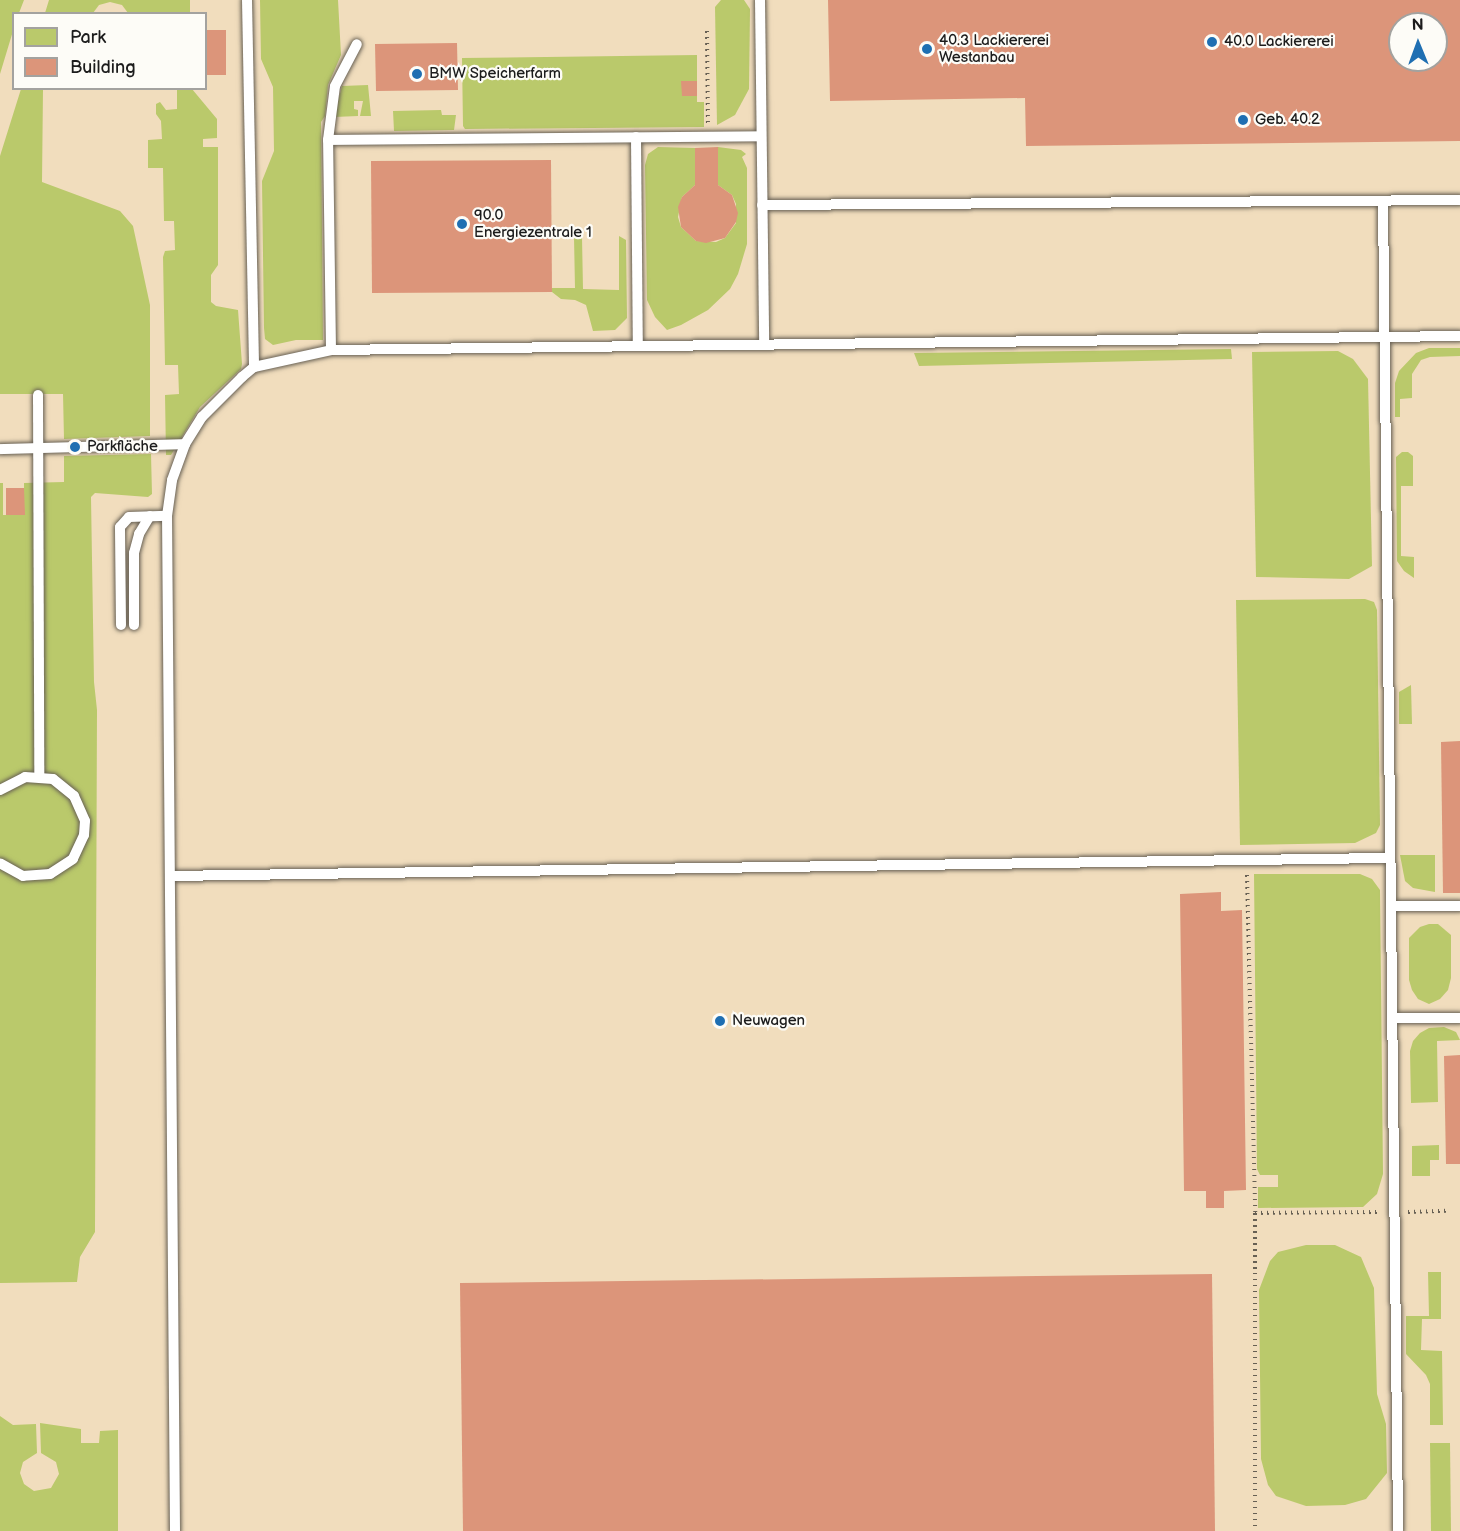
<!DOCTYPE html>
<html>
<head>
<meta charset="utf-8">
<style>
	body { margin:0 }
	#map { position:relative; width:1460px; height:1531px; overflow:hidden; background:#f1ddbd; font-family:"Balsamiq Sans",sans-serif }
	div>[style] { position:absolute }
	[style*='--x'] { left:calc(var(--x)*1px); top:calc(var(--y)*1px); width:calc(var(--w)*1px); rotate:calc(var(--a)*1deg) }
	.green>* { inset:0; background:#bac96b }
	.building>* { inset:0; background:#dc957a }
	.path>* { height:4px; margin-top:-2px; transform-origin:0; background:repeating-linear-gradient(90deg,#676054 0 1.5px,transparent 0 6px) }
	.roads { filter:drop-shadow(0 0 2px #676054) drop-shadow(0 0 2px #676054) }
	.lane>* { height:10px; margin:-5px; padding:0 5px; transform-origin:5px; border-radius:5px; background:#fff }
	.dots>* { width:16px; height:16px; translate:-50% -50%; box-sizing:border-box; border:3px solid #fdfcf7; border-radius:50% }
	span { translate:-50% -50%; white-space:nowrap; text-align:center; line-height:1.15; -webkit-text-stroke:4.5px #fdfcf7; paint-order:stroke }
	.poi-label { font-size:15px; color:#1c1c1c }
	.left { translate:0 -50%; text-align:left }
	.legend { position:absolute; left:12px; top:12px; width:195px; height:78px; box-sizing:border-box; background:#fdfcf7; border:2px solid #a3a29f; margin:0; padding:8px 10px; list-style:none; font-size:18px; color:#1c1c1c }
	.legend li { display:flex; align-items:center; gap:12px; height:30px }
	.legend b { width:30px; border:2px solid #a3a29f }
	.north { position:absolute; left:1388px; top:12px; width:60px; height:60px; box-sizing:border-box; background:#fdfcf7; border:2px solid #a3a29f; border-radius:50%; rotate:359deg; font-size:16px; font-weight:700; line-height:24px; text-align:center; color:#1c1c1c }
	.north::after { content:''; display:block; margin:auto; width:21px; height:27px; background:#1f6fb2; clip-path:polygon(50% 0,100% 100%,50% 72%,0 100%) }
</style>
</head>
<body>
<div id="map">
	<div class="green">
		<div style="clip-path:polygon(0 0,24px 0,19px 13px,14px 14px,13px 31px,0 74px)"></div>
		<div style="clip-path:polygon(49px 0,190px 0,190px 13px,128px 13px,122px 5px,110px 2px,99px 5px,93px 13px,45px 13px)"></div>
		<div style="clip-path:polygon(260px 0,338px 0,341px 55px,328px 85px,325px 116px,321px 122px,323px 340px,296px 340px,273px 345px,265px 339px,264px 328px,262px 181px,274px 151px,273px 87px,261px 59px)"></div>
		<div style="clip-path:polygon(721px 0,744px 0,750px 9px,749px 89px,735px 115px,717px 125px,715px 7px)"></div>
		<div style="clip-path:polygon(697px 55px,697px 102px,704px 102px,704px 127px,465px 129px,463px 126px,462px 58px)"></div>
		<div style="clip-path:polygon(368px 85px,371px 116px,360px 116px,363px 101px,354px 101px,354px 109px,358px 110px,358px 116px,334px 117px,342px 86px)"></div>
		<div style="clip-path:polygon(21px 89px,43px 89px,42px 182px,120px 211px,133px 226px,150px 305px,150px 436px,64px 439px,63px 394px,0 394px,0 156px)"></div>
		<div style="clip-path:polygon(177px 89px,192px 89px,217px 119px,217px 138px,203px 139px,203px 147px,218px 147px,218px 265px,211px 275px,211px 302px,216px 306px,238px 310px,242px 364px,241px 369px,200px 407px,171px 455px,166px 455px,165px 395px,179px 394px,178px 365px,165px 365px,163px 257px,165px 251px,175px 250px,174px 221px,164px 221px,163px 168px,148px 168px,148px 140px,162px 139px,161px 121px,156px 114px,156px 104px,160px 102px,166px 110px,177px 109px)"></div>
		<div style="clip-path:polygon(441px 110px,442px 115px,456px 115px,454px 130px,394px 131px,393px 111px)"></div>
		<div style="clip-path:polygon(658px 147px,695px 148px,695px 185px,682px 197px,678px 217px,681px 227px,696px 241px,716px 242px,725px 238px,736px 223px,736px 204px,732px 195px,718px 185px,718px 147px,741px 150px,746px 154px,742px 157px,747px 168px,747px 244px,738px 274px,730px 289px,708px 310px,681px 325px,667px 330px,655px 317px,647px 300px,645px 165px,648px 154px)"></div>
		<div style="clip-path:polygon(619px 236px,626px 240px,627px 318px,615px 330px,593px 331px,586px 305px,575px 300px,561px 299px,552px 292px,552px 288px,575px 288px,574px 237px,582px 237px,583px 289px,619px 290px)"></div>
		<div style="clip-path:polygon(1429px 348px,1460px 348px,1460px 356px,1430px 357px,1421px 360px,1412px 374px,1412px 398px,1400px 399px,1400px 417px,1395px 417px,1395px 383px,1399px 371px,1416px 353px)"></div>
		<div style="clip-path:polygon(1231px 349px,1232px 359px,919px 366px,914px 353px)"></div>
		<div style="clip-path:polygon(1338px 351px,1353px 359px,1368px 379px,1372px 566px,1349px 579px,1256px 577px,1252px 352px)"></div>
		<div style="clip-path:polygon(1402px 452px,1408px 452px,1413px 456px,1413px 486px,1401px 486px,1401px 556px,1414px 557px,1414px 578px,1404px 571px,1397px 561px,1396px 457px)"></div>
		<div style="clip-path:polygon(151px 454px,152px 494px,148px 497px,95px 493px,91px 497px,94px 682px,97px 710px,95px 1232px,80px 1257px,77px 1282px,0 1283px,0 483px,3px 483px,3px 515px,24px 515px,24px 483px,64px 482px,64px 456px)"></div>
		<div style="clip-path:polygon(1365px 599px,1374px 602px,1377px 610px,1380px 825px,1376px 833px,1355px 843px,1240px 845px,1236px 600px)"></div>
		<div style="clip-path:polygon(1411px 685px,1412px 724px,1399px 724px,1399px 692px)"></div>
		<div style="clip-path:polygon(1400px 855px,1435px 855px,1435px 892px,1413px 888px,1405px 881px)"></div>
		<div style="clip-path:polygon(1254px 874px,1360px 874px,1372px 879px,1380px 890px,1383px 1174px,1377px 1194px,1363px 1207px,1258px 1208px,1258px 1187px,1278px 1187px,1278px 1175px,1260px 1175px,1257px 1169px)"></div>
		<div style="clip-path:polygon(1429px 924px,1438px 924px,1451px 935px,1451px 978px,1448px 990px,1440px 999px,1429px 1004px,1418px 999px,1412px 990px,1409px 980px,1409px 938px,1420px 927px)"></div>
		<div style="clip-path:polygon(1444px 1027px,1456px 1032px,1460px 1040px,1437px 1041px,1438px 1102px,1411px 1103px,1410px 1051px,1413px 1041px,1420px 1033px,1429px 1028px)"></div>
		<div style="clip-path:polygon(1439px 1145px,1439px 1160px,1430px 1160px,1430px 1176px,1412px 1176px,1412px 1146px)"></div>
		<div style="clip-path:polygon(1306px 1245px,1335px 1245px,1361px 1257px,1374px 1288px,1377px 1394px,1386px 1424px,1387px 1473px,1366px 1499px,1345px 1505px,1306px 1506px,1276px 1496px,1268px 1485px,1261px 1459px,1259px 1290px,1270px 1261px,1278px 1252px)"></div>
		<div style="clip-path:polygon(1428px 1272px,1441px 1272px,1441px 1319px,1422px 1319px,1421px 1350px,1442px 1351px,1443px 1425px,1430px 1425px,1430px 1384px,1426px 1375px,1406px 1354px,1406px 1316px,1429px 1316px)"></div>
		<div style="clip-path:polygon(0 1416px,13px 1425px,36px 1424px,37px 1453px,23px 1462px,20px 1473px,24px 1484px,34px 1491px,51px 1488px,59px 1474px,56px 1462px,41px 1453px,40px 1423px,81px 1429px,81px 1443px,99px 1443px,100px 1431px,118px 1430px,118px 1531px,0 1531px)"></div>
		<div style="clip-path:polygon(1430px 1443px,1450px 1443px,1451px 1531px,1431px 1531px)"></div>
	</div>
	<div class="building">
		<div style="clip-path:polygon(evenodd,828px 0,1460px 0,1460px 141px,1026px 146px,1025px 98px,830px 101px,828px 0,1400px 24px,1436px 24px,1436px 60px,1400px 60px,1400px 24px)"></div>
		<div style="clip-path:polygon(206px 30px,226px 30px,226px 75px,206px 75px)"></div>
		<div style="clip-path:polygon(457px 43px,458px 90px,376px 91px,375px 44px)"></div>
		<div style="clip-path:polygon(681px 81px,697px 81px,697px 96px,682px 96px)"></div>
		<div style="clip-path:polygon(718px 147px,718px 185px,732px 195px,738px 213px,736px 222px,725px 238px,706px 243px,696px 241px,681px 227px,678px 207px,682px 197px,695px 185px,695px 148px)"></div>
		<div style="clip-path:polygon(551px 160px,552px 292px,372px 293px,371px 161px)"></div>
		<div style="clip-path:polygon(6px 488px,24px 488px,25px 515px,6px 515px)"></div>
		<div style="clip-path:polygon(1460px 741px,1460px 893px,1443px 893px,1441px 742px)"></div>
		<div style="clip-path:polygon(1221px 892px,1221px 911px,1242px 910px,1246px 1190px,1224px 1191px,1224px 1208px,1206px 1208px,1206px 1191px,1184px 1191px,1180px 894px)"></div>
		<div style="clip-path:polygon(1460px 1055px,1460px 1164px,1446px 1164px,1444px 1056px)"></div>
		<div style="clip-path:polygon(1212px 1274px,1215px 1531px,463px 1531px,460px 1283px)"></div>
	</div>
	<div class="path">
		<div style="--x:707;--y:31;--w:92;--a:89.4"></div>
		<div style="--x:1247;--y:875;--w:338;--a:88.6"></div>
		<div style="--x:1255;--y:1213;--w:318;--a:90"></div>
		<div style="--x:1408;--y:1212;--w:38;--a:-2"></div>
		<div style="--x:1255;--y:1213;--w:125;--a:-0.5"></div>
	</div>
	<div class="roads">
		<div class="lane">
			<div style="--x:247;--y:0;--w:367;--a:88.9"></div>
			<div style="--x:760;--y:0;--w:344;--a:89.3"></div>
			<div style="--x:636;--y:137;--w:209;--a:89.5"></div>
			<div style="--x:328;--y:140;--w:54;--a:-82.6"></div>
			<div style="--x:335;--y:86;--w:47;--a:-62.4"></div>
			<div style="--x:1383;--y:201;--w:1330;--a:89.35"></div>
			<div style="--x:762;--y:205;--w:698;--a:-0.41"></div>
			<div style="--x:331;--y:350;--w:210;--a:-90.8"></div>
			<div style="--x:328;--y:140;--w:433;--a:-0.5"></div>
			<div style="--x:38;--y:395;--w:381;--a:89.8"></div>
			<div style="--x:0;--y:449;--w:185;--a:-1.5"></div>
			<div style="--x:121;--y:625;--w:98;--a:-90.6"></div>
			<div style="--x:120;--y:527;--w:13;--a:-48"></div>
			<div style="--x:129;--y:517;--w:38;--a:-2"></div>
			<div style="--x:134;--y:625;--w:72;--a:-90"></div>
			<div style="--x:134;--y:553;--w:20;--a:-75"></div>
			<div style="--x:139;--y:534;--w:21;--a:-59"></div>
			<div style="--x:0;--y:790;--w:28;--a:-27"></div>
			<div style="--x:25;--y:777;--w:28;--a:4"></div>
			<div style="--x:53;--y:779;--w:27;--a:39"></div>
			<div style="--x:74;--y:796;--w:27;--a:66"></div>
			<div style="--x:85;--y:821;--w:14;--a:94"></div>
			<div style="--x:84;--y:835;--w:26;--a:115"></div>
			<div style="--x:73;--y:859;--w:27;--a:147"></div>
			<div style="--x:50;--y:874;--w:27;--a:176"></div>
			<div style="--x:23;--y:876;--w:26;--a:-151"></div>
			<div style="--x:170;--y:876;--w:1220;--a:-0.85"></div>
			<div style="--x:1391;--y:906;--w:69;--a:0"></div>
			<div style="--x:1392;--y:1018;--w:68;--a:0"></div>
			<div style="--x:175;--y:1531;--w:1015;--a:-90.45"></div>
			<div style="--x:167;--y:516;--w:36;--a:-82"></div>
			<div style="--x:172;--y:480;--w:38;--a:-70"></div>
			<div style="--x:185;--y:444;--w:32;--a:-58"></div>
			<div style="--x:202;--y:417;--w:57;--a:-45"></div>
			<div style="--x:242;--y:377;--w:16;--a:-40"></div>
			<div style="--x:254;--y:367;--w:79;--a:-12.4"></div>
			<div style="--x:331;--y:350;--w:1129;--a:-0.71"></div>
		</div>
	</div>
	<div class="dots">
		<div style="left:1212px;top:42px;background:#1f6fb2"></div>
		<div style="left:927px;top:49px;background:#1f6fb2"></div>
		<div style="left:417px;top:74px;background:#1f6fb2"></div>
		<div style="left:1243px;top:120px;background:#1f6fb2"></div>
		<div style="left:462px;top:224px;background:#1f6fb2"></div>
		<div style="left:75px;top:447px;background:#1f6fb2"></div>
		<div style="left:720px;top:1021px;background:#1f6fb2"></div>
	</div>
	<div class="poi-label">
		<span class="left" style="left:939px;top:49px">40.3 Lackiererei<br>Westanbau</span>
		<span class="left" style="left:1224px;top:42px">40.0 Lackiererei</span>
		<span class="left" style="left:429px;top:74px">BMW Speicherfarm</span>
		<span class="left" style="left:1255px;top:120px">Geb. 40.2</span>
		<span class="left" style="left:474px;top:224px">90.0<br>Energiezentrale 1</span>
		<span class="left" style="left:87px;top:447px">Parkfläche</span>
		<span class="left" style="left:732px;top:1021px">Neuwagen</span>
	</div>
	<ul class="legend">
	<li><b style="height:16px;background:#bac96b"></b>Park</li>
	<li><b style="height:16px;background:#dc957a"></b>Building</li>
	</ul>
	<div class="north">N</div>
</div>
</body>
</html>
